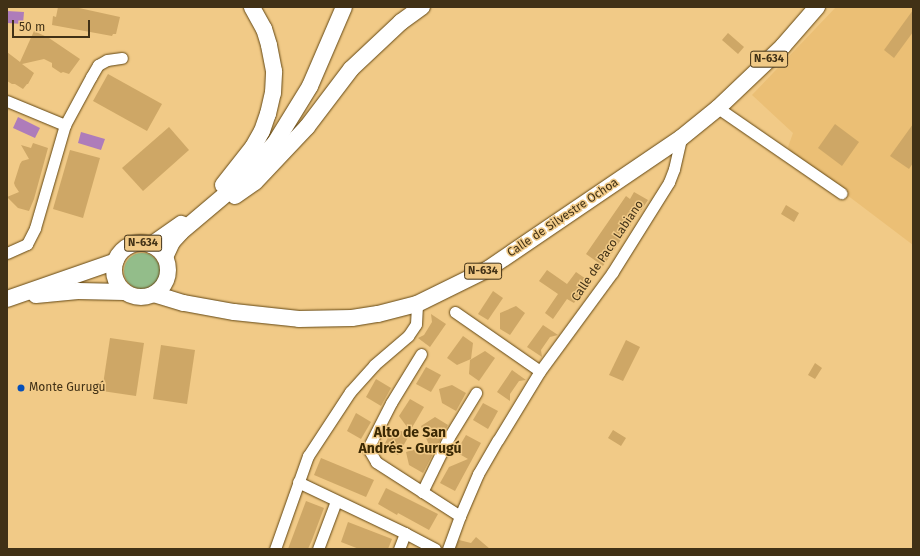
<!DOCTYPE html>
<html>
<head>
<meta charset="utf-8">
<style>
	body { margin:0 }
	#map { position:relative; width:920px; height:556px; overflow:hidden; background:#f1ca87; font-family:"Fira Sans",sans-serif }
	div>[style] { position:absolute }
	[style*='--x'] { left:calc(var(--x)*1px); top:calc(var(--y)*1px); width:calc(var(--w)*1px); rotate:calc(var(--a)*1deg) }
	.built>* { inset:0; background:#ebbf75 }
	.green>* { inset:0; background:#93bd8a }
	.round { border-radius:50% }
	.water>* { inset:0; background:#ae7cba }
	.building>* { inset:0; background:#cea766 }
	.roads { filter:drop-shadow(0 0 1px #624612) drop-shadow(0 0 1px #624612) }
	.minor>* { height:11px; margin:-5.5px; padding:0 5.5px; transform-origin:5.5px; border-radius:5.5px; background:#fff }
	.highway>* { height:16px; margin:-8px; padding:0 8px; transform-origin:8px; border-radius:8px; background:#fff }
	.highway>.ring { margin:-8px; padding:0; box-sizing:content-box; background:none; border:16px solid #fff; border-radius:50% }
	.dots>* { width:11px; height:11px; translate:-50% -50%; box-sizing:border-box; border:2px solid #f1ca87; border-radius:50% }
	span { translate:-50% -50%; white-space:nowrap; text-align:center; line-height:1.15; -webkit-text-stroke:3px #f1ca87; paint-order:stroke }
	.shield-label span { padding:1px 3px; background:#f1ca87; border:1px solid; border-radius:3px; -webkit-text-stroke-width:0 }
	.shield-label { font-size:11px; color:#413116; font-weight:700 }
	.street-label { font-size:12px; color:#413116 }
	.poi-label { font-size:12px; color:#413116 }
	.left { translate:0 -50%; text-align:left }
	.quarter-label { font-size:14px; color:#3b2904; font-weight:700 }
	.frame { position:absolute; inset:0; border:8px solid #413116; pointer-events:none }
	.scale { position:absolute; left:12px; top:20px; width:78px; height:18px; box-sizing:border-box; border:2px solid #413116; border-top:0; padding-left:5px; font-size:12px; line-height:14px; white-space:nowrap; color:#413116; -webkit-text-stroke:3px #f1ca87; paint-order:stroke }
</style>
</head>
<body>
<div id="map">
	<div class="built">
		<div style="clip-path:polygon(836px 7px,913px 7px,913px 245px,847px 195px,832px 180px,792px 153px,788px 147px,793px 133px,752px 95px)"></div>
	</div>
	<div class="green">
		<div class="round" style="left:124px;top:253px;width:36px;height:36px"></div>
	</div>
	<div class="water">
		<div style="clip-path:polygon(7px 11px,24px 12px,23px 24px,7px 23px)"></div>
		<div style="clip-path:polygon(18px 117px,40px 128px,35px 138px,13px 128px)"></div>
		<div style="clip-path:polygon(81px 132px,105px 139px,101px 150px,78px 143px)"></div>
	</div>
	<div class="building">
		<div style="clip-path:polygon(58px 7px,79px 8px,120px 17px,116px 34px,113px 34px,112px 36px,52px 25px,53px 16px,56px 17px)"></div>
		<div style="clip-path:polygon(913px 10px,913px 32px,894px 58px,884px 50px)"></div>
		<div style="clip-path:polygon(34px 31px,49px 38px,80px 59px,69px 74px,63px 72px,61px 73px,52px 67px,52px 63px,44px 59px,22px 64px,34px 73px,28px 84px,27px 84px,23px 89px,15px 84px,12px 84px,7px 81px,7px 52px,20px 62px)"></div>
		<div style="clip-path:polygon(728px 33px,744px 47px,738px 54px,722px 40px)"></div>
		<div style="clip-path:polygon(108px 74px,162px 104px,147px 131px,93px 101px)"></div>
		<div style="clip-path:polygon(835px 124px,859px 142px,842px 166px,818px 148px)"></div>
		<div style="clip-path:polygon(913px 124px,913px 163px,909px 169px,890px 156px)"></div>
		<div style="clip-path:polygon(169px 127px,189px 150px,143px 191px,122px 168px)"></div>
		<div style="clip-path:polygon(33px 143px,48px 148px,34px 199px,29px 211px,18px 208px,7px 197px,19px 192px,15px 186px,14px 183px,20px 164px,22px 161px,29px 159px,21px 145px,31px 148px)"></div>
		<div style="clip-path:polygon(70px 150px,100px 158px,83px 218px,53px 209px)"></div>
		<div style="clip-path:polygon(634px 192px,648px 200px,638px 215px,628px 223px,631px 225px,603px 266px,586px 254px,626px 196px,630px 199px)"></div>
		<div style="clip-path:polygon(786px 205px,799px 213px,794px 222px,781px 214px)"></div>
		<div style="clip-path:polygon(547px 270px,567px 284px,576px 272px,589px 281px,574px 303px,567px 299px,553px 319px,545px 313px,558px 294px,539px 281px)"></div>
		<div style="clip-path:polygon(493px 291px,503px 298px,488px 320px,478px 314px)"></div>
		<div style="clip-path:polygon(516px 306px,525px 313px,510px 335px,500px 329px,500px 313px)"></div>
		<div style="clip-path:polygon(431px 314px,446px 324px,430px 347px,418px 338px,424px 335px,432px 322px)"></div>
		<div style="clip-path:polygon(543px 325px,558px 335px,550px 337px,541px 350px,542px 357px,527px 347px)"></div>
		<div style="clip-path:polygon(463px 336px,473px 343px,471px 359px,457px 365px,447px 358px)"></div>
		<div style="clip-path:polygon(110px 338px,144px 343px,136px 396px,102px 391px)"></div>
		<div style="clip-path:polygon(626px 340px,640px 347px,623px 381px,609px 375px)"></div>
		<div style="clip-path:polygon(161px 345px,195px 350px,187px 404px,153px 399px)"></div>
		<div style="clip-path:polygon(485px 351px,495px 358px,479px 381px,469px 374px,470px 360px)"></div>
		<div style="clip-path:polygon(815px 363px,822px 368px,815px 379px,808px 375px)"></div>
		<div style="clip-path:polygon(426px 367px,441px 375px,431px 392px,416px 384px)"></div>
		<div style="clip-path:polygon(512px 370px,526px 380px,519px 381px,510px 394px,510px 401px,497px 392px)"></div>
		<div style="clip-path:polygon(376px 379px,391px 388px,381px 406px,366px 397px)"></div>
		<div style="clip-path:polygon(452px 385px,466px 393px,456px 411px,442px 403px,439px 389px)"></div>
		<div style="clip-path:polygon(410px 399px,424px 407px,410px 431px,399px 416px)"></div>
		<div style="clip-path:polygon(483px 403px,498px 411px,488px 429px,473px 420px)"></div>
		<div style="clip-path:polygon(356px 413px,371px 422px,361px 439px,347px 431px)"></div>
		<div style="clip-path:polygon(435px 417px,448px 425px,423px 473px,409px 465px,406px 452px,429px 445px,421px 426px)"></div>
		<div style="clip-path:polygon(392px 430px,409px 432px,407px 436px,410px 434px,398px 455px,383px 447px)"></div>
		<div style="clip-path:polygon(613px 430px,626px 438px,621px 446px,608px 438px)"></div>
		<div style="clip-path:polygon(466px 435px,481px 443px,455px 491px,440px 483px,449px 467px,468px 459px,456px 452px)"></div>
		<div style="clip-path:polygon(321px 458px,374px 480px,366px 497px,314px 475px)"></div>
		<div style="clip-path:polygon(386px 488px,438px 514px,429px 530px,398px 513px,397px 515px,378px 504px)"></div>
		<div style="clip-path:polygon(306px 501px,324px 508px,312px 540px,308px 549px,288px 549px)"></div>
		<div style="clip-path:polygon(348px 522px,392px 539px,388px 549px,359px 549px,341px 542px)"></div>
		<div style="clip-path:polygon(476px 537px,490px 549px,455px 549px,459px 540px,471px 543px)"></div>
	</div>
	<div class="roads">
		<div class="minor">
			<div style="--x:7;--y:101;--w:63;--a:22.5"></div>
			<div style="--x:718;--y:108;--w:150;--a:34.6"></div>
			<div style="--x:7;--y:253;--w:22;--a:-24"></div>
			<div style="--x:27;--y:244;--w:18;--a:-63"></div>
			<div style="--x:35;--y:228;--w:107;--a:-73.8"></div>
			<div style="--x:65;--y:125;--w:55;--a:-61.6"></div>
			<div style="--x:91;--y:77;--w:14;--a:-60"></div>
			<div style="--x:98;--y:65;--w:10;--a:-29"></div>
			<div style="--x:107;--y:60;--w:15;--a:-8"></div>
			<div style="--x:455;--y:312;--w:103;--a:34.8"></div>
			<div style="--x:421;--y:354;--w:57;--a:121.5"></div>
			<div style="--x:391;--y:403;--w:51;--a:117.1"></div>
			<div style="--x:368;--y:448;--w:16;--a:60"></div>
			<div style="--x:376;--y:462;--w:100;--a:32.7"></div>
			<div style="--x:298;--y:482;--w:119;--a:25.5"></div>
			<div style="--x:405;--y:533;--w:34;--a:28"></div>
			<div style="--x:422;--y:492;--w:61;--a:-63.9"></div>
			<div style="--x:449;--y:437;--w:52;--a:-58.5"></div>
			<div style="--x:275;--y:549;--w:99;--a:-70.5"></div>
			<div style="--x:308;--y:456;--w:77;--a:-56.7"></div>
			<div style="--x:350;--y:392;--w:36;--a:-48"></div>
			<div style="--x:374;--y:365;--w:45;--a:-40.5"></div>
			<div style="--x:408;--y:336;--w:14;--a:-56"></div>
			<div style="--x:416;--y:324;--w:20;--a:-87"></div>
			<div style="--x:318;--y:549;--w:51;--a:-69.4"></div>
			<div style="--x:399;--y:549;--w:17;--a:-69"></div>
			<div style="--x:448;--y:549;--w:35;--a:-70"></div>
			<div style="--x:460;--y:516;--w:46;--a:-66.8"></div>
			<div style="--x:478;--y:474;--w:39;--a:-60"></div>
			<div style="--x:498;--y:440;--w:81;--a:-58.7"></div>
			<div style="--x:540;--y:371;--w:122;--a:-53.7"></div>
			<div style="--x:612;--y:273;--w:107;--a:-57.9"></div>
			<div style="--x:669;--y:182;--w:14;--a:-69"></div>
			<div style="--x:674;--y:169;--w:32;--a:-77"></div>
		</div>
		<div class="highway">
			<div style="--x:223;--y:185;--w:48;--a:-51.7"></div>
			<div style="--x:253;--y:147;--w:18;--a:-61"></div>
			<div style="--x:262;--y:131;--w:18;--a:-71"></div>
			<div style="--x:268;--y:114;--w:22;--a:-77"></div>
			<div style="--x:273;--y:93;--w:22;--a:-87"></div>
			<div style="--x:274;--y:71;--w:26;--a:-101"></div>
			<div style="--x:269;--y:45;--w:17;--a:-107"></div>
			<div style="--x:264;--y:29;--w:25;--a:-119"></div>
			<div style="--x:235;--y:196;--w:24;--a:-35"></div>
			<div style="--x:255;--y:182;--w:76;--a:-46.6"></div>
			<div style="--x:307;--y:127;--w:73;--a:-52.8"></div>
			<div style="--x:351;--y:69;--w:69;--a:-43.2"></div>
			<div style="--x:401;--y:22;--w:26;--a:-36"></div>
			<div class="ring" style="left:114px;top:243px;width:38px;height:38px"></div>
			<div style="--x:151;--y:245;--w:37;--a:-35"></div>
			<div style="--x:165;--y:257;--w:17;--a:-65"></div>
			<div style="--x:172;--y:242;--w:13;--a:-48"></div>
			<div style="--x:181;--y:232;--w:68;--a:-40.2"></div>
			<div style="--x:233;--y:188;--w:62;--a:-47"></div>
			<div style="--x:275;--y:143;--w:67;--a:-58.4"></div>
			<div style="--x:310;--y:86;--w:86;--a:-66.7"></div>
			<div style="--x:154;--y:294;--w:31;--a:17"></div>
			<div style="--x:184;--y:303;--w:51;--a:10.2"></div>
			<div style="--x:234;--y:312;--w:65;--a:6.1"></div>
			<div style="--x:299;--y:319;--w:53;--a:-1.1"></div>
			<div style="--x:352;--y:318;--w:26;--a:-9"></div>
			<div style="--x:378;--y:314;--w:40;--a:-14.4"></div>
			<div style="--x:417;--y:304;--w:79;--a:-26.2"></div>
			<div style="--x:488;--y:269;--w:233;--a:-34.2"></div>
			<div style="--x:681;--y:138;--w:48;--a:-39"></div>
			<div style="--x:718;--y:108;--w:90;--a:-43.6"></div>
			<div style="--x:783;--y:46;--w:52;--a:-48.9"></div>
			<div style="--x:36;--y:295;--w:42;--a:-5.4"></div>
			<div style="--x:78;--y:291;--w:46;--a:1.2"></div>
			<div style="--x:7;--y:299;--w:115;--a:-19.2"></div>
		</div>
	</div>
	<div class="dots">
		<div style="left:21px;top:388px;background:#054fb9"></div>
	</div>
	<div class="shield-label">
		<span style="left:769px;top:59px">N-634</span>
		<span style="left:143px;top:243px">N-634</span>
		<span style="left:483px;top:271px">N-634</span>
	</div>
	<div class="street-label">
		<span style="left:563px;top:218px;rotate:-34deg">Calle de Silvestre Ochoa</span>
		<span style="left:608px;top:251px;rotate:-56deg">Calle de Paco Labiano</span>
	</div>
	<div class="poi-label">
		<span class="left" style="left:29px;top:388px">Monte Gurugú</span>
	</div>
	<div class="quarter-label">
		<span style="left:410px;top:441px">Alto de San<br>Andrés - Gurugú</span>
	</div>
	<div class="frame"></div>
	<div class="scale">50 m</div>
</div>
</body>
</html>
